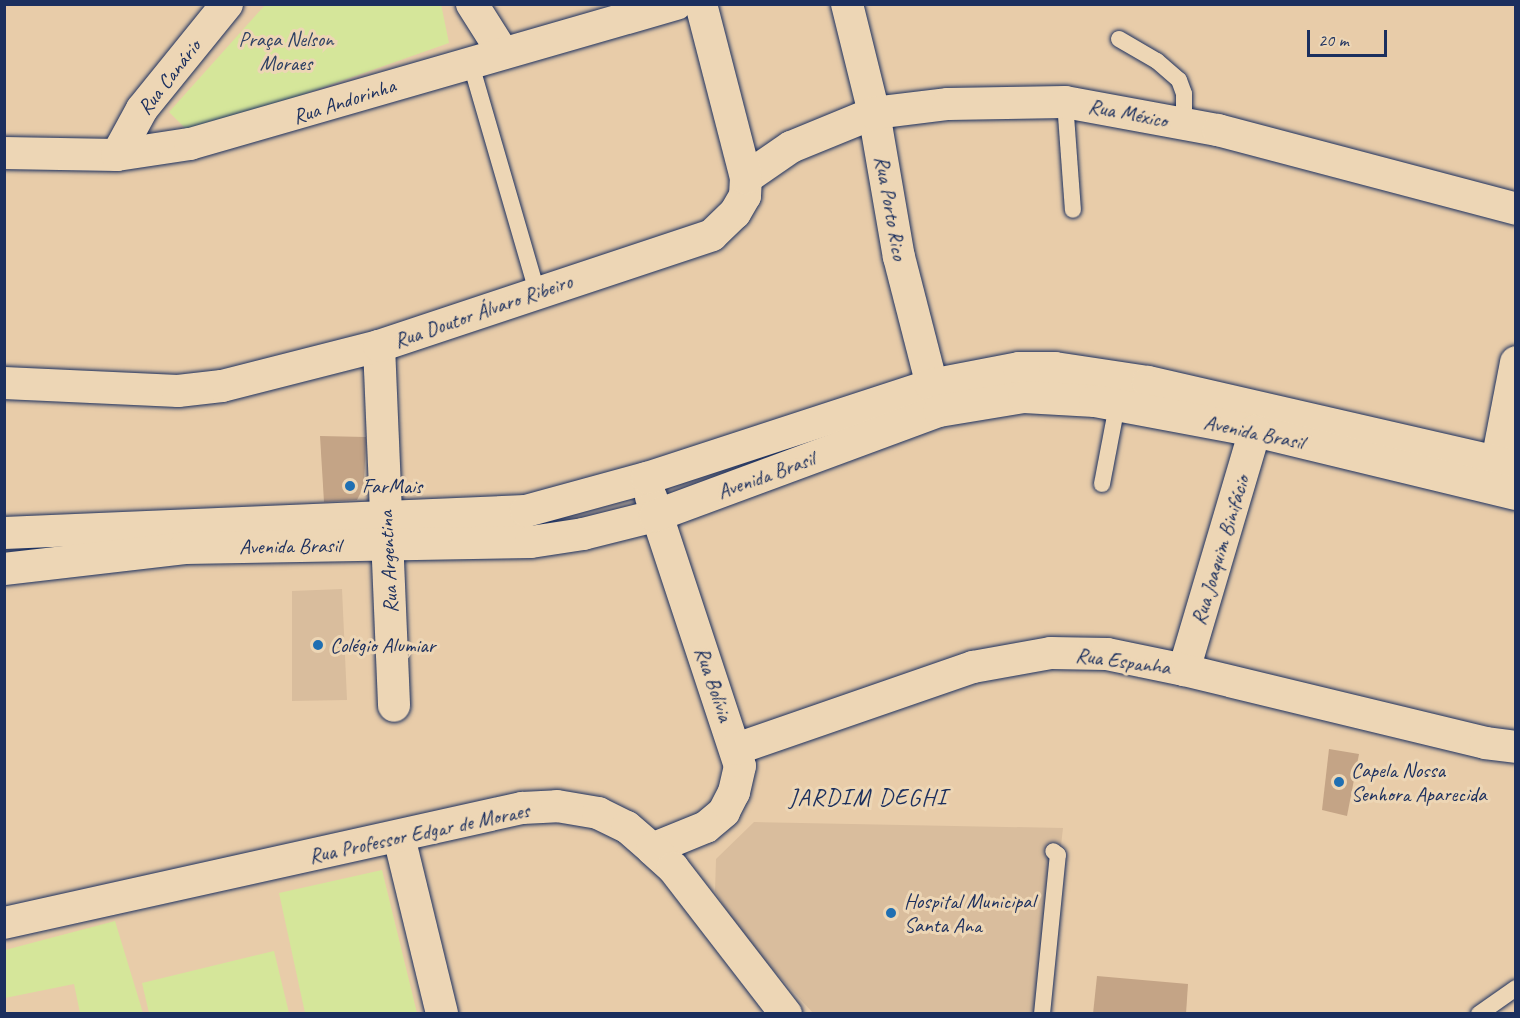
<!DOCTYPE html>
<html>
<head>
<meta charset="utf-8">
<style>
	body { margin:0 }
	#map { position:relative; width:1520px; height:1018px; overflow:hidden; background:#e8cca9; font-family:Caveat,sans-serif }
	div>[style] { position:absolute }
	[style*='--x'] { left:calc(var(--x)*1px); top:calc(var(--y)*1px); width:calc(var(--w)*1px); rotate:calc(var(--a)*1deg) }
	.built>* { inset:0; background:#d9bd9d }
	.green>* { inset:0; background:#d5e69a }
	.building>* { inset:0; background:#c4a486 }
	.roads { filter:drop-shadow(0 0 2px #1b2f5e) drop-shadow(0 0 2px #1b2f5e) }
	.service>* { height:16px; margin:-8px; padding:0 8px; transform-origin:8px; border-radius:8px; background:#edd6b5 }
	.minor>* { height:32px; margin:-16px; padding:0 16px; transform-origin:16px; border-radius:16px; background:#edd6b5 }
	.dots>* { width:16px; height:16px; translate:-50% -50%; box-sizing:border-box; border:3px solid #edd6b5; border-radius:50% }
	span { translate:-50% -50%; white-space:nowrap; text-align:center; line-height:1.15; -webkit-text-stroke:6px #edd6b5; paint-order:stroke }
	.park-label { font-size:21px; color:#2e4164 }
	.street-label { font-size:21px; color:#1b2f5e }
	.poi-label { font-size:21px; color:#1b2f5e }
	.left { translate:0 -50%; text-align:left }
	.quarter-label { font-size:24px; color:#1b2f5e; letter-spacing:1.5px }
	.frame { position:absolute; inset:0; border:6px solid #1b2f5e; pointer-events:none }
	.scale { position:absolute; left:1307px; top:30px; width:80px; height:27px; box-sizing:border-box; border:3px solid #1b2f5e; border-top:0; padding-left:8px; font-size:18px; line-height:21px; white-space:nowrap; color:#1b2f5e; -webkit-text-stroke:4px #edd6b5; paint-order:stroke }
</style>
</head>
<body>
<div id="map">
	<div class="built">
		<div style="clip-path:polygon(342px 589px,347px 700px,292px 701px,292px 591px)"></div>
		<div style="clip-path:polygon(754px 822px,1063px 828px,1042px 1013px,813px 1013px,741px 935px,715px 891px,716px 859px)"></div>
	</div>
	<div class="green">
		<div style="clip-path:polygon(441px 4px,449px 43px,191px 134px,169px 112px,265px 5px)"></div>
		<div style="clip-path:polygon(382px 870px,417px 1013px,305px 1013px,279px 893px)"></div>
		<div style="clip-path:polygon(115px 921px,143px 1013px,80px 1013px,74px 984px,5px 998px,5px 950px)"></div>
		<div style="clip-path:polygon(274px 951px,289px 1013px,149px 1013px,142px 983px)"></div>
	</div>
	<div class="building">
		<div style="clip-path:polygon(320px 436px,366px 437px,364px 486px,357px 500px,324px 502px)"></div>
		<div style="clip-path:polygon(1329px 749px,1359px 754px,1347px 816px,1322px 810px)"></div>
		<div style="clip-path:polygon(1097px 976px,1188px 984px,1186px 1014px,1093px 1014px)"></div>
	</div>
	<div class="roads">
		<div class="service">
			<div style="--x:1119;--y:39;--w:44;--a:30.1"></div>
			<div style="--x:1157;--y:61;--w:29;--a:41"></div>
			<div style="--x:1179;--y:80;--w:15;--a:70"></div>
			<div style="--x:1184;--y:94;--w:30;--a:90"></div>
			<div style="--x:470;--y:61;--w:241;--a:73.8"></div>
			<div style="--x:1065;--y:102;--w:108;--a:85.8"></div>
			<div style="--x:1102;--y:484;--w:80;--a:-79.2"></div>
			<div style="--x:1042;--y:1014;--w:160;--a:-84.3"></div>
			<div style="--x:1058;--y:855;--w:6;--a:-141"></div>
			<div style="--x:1479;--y:1014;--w:45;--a:-35.1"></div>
		</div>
		<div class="minor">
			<div style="--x:472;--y:4;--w:58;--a:57.7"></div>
			<div style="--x:847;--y:4;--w:112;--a:76.1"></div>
			<div style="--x:874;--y:113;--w:146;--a:80.2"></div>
			<div style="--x:899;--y:257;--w:153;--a:75.6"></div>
			<div style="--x:4;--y:153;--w:113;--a:1"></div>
			<div style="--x:117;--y:155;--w:74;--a:-8.6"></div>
			<div style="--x:190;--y:144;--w:506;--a:-16.07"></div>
			<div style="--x:117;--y:155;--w:52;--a:-61.5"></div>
			<div style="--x:142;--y:109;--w:135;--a:-51"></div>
			<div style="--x:746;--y:178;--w:55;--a:-34.6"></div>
			<div style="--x:791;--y:147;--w:90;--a:-22.3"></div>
			<div style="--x:874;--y:113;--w:75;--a:-6.9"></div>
			<div style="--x:948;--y:104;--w:117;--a:-1"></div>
			<div style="--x:1065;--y:102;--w:156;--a:10.4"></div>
			<div style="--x:1218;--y:130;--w:308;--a:14.8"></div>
			<div style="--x:379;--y:346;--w:360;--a:87.6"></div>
			<div style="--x:4;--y:383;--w:174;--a:2.6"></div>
			<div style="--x:178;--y:391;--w:44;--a:-6.5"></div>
			<div style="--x:222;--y:386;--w:162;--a:-14.3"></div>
			<div style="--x:379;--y:346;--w:351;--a:-18.4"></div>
			<div style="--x:712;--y:235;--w:32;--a:-44"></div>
			<div style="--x:735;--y:213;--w:20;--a:-60"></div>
			<div style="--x:745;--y:196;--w:18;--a:-87"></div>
			<div style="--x:746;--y:178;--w:180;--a:-104.5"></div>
			<div style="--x:1493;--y:482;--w:122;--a:-79.1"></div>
			<div style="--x:651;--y:497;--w:283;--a:71.7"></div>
			<div style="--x:740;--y:766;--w:27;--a:103"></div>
			<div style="--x:734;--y:792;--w:22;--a:117"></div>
			<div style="--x:724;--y:812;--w:23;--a:140"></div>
			<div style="--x:706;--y:827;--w:58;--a:157.8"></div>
			<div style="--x:4;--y:533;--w:522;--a:-2.41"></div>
			<div style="--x:526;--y:511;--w:125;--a:-15.3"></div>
			<div style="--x:647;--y:478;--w:299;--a:-18.1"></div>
			<div style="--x:931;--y:385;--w:90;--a:-10.9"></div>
			<div style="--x:1019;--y:368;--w:36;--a:0"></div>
			<div style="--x:1055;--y:368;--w:94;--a:8.6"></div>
			<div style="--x:1148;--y:382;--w:377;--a:12.9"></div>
			<div style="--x:4;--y:569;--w:182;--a:-6.6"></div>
			<div style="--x:185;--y:548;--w:346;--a:-1"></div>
			<div style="--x:531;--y:542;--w:53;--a:-8.7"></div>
			<div style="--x:583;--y:534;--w:74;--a:-14"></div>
			<div style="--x:655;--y:516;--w:303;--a:-20.3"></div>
			<div style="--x:939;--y:411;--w:86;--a:-9.4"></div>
			<div style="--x:1024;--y:397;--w:71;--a:3.2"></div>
			<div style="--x:1095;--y:401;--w:163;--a:10.6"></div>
			<div style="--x:1255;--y:431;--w:268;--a:13.6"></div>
			<div style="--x:1184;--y:670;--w:249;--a:-73.5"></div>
			<div style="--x:736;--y:749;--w:251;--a:-19.1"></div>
			<div style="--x:973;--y:667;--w:79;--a:-10.2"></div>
			<div style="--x:1051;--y:653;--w:56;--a:1"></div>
			<div style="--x:1107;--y:654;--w:79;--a:11.7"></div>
			<div style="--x:1184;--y:670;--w:310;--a:13.6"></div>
			<div style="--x:1485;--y:743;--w:31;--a:7"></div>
			<div style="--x:399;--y:837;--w:182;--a:76.3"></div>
			<div style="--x:4;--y:923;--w:531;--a:-12.52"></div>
			<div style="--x:522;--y:808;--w:35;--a:-3"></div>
			<div style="--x:557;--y:806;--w:42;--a:9.7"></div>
			<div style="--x:598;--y:813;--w:32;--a:26"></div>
			<div style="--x:627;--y:827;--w:33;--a:41"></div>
			<div style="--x:652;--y:849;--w:28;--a:42"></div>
			<div style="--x:673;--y:868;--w:185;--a:52.3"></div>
		</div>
	</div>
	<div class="dots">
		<div style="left:350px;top:486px;background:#1f6fb2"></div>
		<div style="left:318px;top:645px;background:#1f6fb2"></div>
		<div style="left:1339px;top:782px;background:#1f6fb2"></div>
		<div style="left:891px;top:913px;background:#1f6fb2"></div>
	</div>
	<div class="park-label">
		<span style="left:286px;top:51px">Praça Nelson<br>Moraes</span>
	</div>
	<div class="street-label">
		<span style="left:169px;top:77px;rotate:-52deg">Rua Canário</span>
		<span style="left:344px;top:101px;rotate:-18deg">Rua Andorinha</span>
		<span style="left:1128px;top:113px;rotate:11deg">Rua México</span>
		<span style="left:891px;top:208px;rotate:80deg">Rua Porto Rico</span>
		<span style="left:483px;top:311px;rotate:-19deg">Rua Doutor Álvaro Ribeiro</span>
		<span style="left:1254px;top:432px;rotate:12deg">Avenida Brasil</span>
		<span style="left:766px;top:475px;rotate:-20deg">Avenida Brasil</span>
		<span style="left:290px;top:546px;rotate:-1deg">Avenida Brasil</span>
		<span style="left:1220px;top:550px;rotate:-73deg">Rua Joaquim Binifácio</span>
		<span style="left:388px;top:562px;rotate:-93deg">Rua Argentina</span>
		<span style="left:1123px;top:661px;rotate:8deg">Rua Espanha</span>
		<span style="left:714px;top:684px;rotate:71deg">Rua Bolívia</span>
		<span style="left:419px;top:833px;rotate:-12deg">Rua Professor Edgar de Moraes</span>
	</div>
	<div class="poi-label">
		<span class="left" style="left:362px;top:486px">FarMais</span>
		<span class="left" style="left:330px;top:645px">Colégio Alumiar</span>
		<span class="left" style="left:1351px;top:782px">Capela Nossa<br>Senhora Aparecida</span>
		<span class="left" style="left:904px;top:913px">Hospital Municipal<br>Santa Ana</span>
	</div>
	<div class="quarter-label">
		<span style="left:868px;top:798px">JARDIM DEGHI</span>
	</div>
	<div class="frame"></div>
	<div class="scale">20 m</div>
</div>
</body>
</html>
